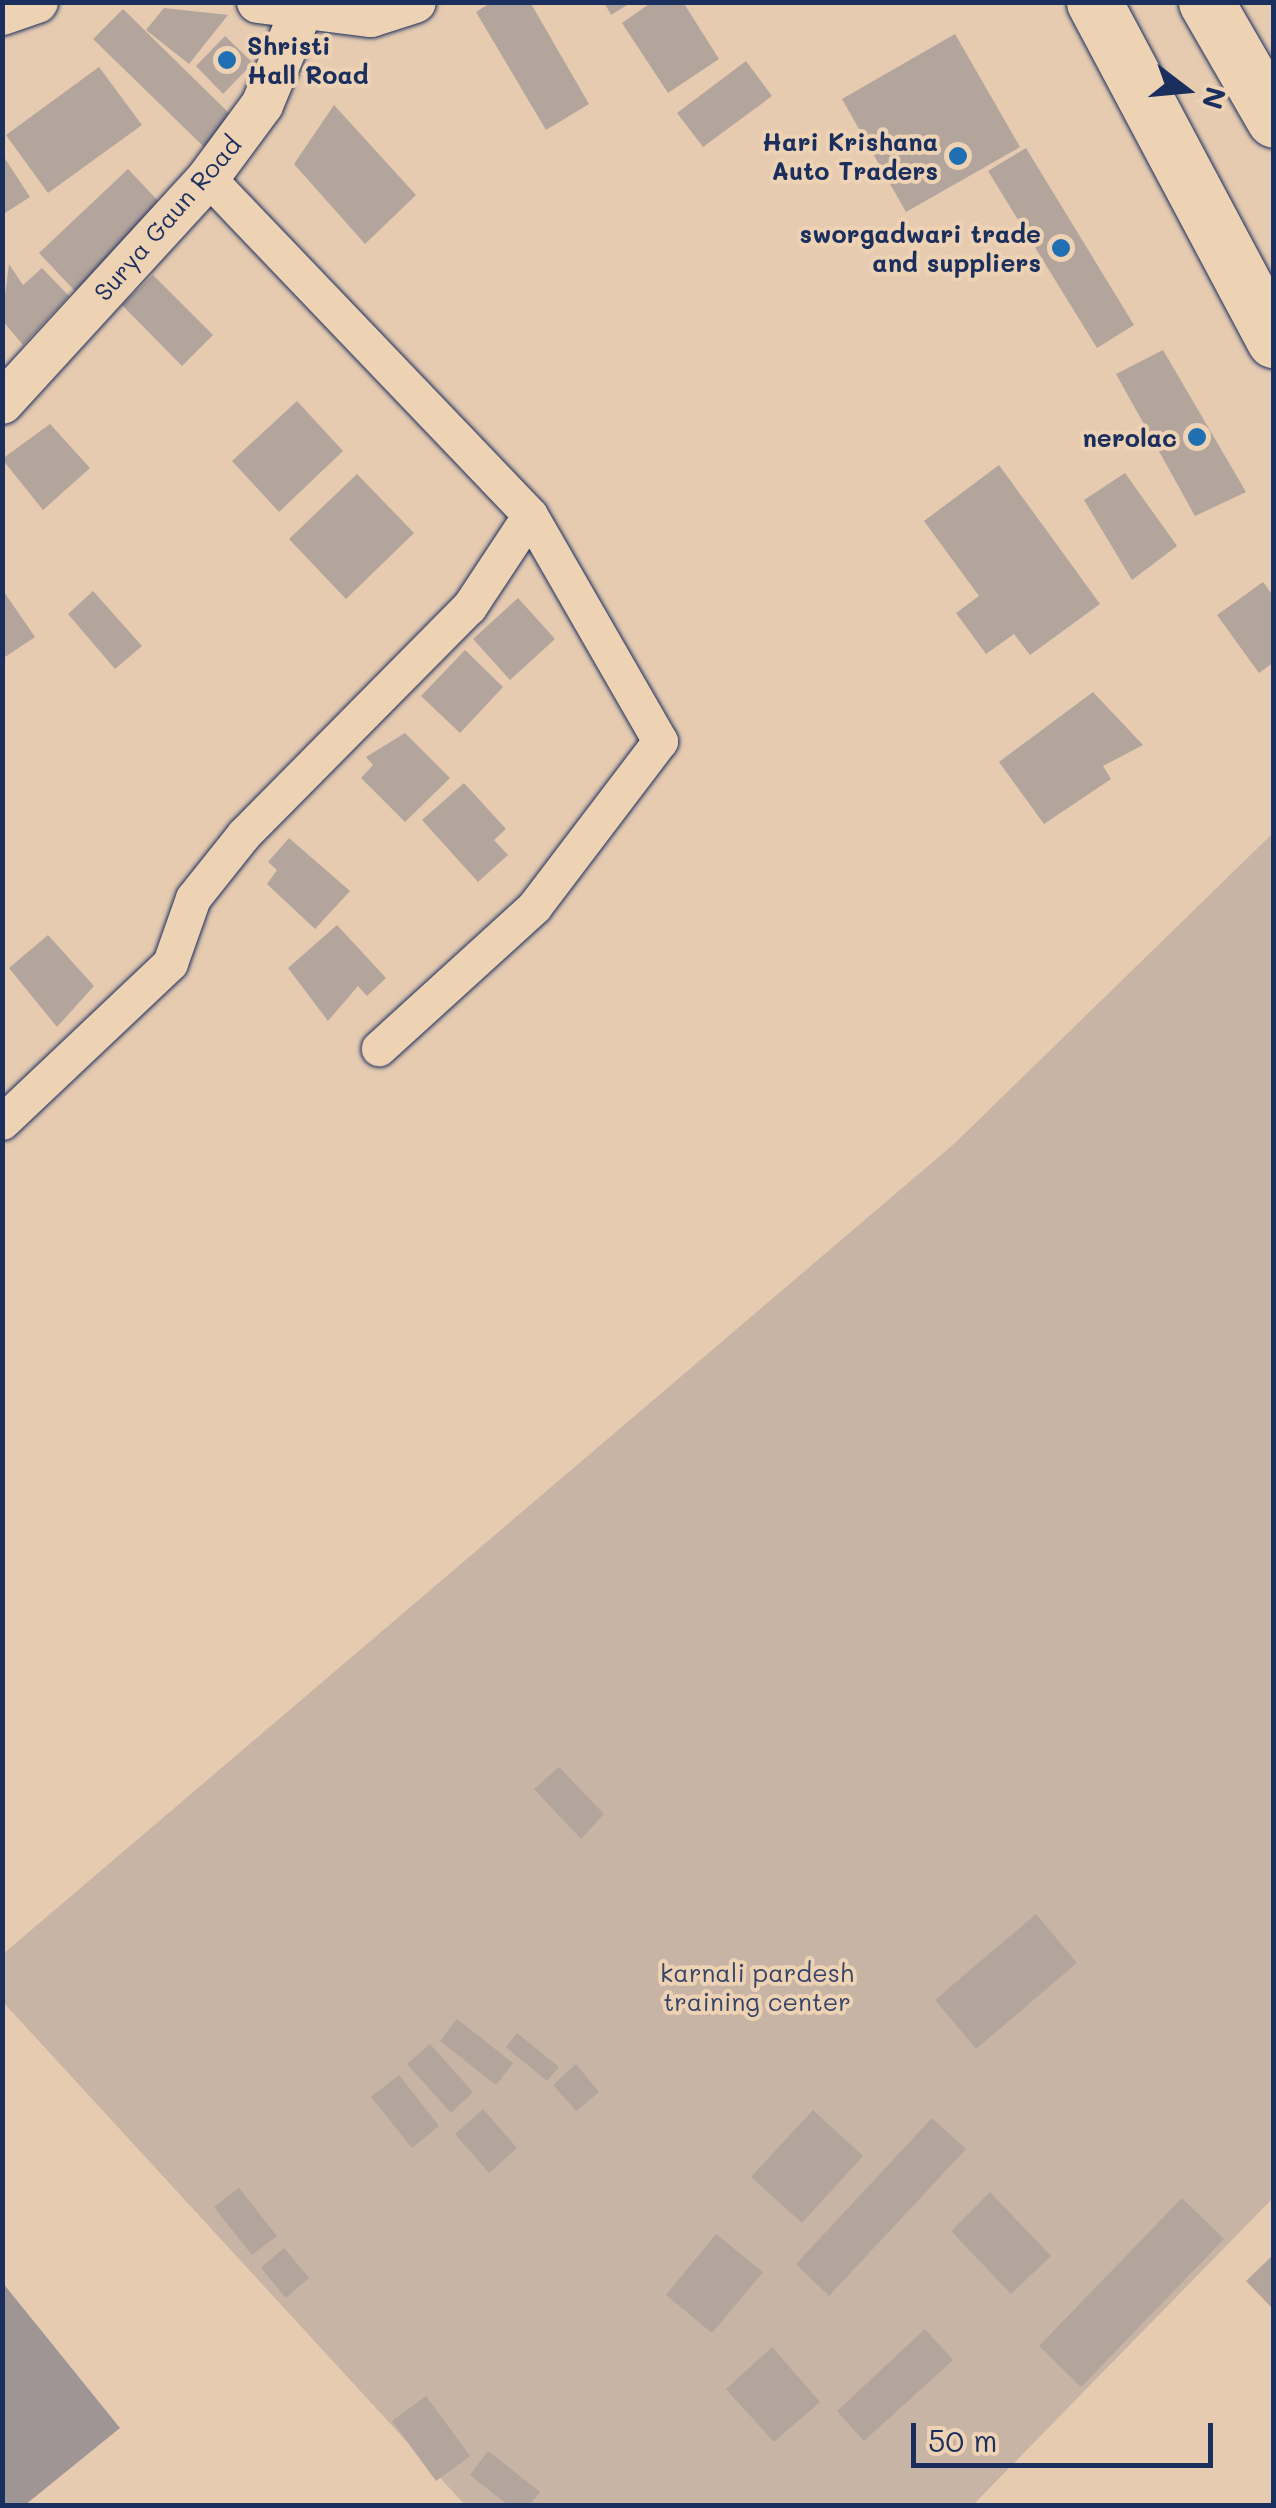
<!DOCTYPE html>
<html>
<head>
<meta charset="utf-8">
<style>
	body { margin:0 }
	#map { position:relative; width:1276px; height:2508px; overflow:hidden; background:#e6cbb1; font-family:Mali,sans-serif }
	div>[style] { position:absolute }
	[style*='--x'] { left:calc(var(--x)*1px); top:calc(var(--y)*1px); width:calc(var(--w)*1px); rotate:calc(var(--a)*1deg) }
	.green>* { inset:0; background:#c8b4a5 }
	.water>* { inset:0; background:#a09595 }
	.building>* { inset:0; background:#b3a49c }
	.roads { filter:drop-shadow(0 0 2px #1b2f5e) drop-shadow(0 0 2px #1b2f5e) }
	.minor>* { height:35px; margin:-17.5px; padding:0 17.5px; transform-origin:17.5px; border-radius:17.5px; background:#eed2b4 }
	.tertiary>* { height:42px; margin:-21px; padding:0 21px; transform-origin:21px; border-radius:21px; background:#eed2b4 }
	.trunk>* { height:55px; margin:-27.5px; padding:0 27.5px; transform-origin:27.5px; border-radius:27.5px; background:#eed2b4 }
	.dots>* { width:28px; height:28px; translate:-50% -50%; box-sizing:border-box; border:5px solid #eed2b4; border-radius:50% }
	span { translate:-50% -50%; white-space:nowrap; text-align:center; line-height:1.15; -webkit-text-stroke:8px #eed2b4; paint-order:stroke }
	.poi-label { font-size:25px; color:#1b2f5e; font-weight:700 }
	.left { translate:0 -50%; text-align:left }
	.right { translate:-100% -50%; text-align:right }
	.street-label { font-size:25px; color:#1b2f5e }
	.park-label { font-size:25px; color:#354369 }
	.frame { position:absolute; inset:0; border:5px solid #1b2f5e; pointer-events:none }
	.north { position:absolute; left:1136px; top:40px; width:100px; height:100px; -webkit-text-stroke:8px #eed2b4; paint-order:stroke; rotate:106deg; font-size:28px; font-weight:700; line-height:40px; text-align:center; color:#1b2f5e }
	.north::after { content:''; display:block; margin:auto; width:35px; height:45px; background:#1b2f5e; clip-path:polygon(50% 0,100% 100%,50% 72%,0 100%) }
	.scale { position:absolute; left:911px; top:2423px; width:302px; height:45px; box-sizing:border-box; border:5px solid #1b2f5e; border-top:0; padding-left:12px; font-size:30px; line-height:35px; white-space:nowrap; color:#1b2f5e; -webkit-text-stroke:8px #eed2b4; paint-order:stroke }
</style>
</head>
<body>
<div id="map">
	<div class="green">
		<div style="clip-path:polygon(1273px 833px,1273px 2198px,973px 2505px,465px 2505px,3px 2002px,3px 1954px,955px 1143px)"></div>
	</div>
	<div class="water">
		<div style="clip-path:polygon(2px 2282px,120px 2428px,25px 2505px,3px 2505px)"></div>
	</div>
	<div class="building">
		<div style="clip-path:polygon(492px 2px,530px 2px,589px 104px,546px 130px,476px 12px)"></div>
		<div style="clip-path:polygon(604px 2px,632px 2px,611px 15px)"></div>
		<div style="clip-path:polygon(652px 2px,683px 2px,719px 59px,668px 93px,622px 23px)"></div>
		<div style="clip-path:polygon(164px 8px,228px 15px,189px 64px,146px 30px)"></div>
		<div style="clip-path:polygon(123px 9px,233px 117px,204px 147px,93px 39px)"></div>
		<div style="clip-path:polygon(955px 34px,1020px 147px,906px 212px,842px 99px)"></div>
		<div style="clip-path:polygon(225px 36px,253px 63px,223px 94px,196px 66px)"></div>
		<div style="clip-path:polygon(746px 61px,772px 96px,703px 147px,677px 113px)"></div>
		<div style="clip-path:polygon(99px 67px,142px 125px,48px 193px,6px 135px)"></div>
		<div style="clip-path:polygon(334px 105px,416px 195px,365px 244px,294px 164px)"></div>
		<div style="clip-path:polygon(1026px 148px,1134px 325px,1097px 348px,988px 171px)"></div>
		<div style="clip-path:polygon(2px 154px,30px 197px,2px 215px)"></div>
		<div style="clip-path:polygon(128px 169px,164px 207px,75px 291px,39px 253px)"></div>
		<div style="clip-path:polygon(9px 264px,23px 285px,42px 268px,69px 296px,23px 345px,2px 320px)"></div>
		<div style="clip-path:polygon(153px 275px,213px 335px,182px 366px,122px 305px)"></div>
		<div style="clip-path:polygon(1163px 350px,1246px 492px,1195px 516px,1116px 374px)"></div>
		<div style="clip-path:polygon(297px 401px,343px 451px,279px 512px,232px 461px)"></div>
		<div style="clip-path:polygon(50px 424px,90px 468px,43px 510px,2px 459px)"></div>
		<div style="clip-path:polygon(999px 465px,1100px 604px,1030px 655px,1014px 634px,986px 654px,956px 613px,979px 596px,924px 521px)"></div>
		<div style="clip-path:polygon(1125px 473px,1177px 546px,1132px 580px,1084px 500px)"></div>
		<div style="clip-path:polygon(357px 474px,414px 533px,346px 599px,289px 539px)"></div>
		<div style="clip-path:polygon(1263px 582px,1274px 597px,1274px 662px,1259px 673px,1217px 615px)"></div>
		<div style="clip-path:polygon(2px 589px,35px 637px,2px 659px)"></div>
		<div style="clip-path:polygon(93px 591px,142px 646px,115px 669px,68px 614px)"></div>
		<div style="clip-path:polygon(518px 598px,555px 639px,510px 680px,473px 639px)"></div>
		<div style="clip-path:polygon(465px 650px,503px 687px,460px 733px,421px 696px)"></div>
		<div style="clip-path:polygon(1093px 692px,1143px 745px,1103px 766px,1111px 779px,1044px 824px,999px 762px)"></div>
		<div style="clip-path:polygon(405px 733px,450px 778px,405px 822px,361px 778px,373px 765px,366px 757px)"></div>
		<div style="clip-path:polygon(464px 783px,506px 829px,494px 840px,508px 855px,478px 882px,422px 820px)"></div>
		<div style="clip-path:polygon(289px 838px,350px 891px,315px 929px,267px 884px,277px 870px,268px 862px)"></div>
		<div style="clip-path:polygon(337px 925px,386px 978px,367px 996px,358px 986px,328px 1021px,288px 968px)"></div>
		<div style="clip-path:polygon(48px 935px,94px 986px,57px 1027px,9px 968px)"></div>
		<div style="clip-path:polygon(559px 1767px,604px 1814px,581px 1839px,534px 1789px)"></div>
		<div style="clip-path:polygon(1036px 1914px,1077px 1963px,976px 2049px,935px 2000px)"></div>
		<div style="clip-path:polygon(457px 2019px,513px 2063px,496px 2085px,440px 2041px)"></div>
		<div style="clip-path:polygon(517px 2033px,559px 2067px,547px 2081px,506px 2047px)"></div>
		<div style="clip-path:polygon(430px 2044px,473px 2092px,451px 2113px,407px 2064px)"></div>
		<div style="clip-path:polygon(576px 2064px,599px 2092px,576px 2111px,553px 2085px)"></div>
		<div style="clip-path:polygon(399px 2075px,439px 2126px,412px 2148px,371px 2097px)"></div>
		<div style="clip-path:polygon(483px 2109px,517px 2148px,489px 2173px,455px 2134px)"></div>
		<div style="clip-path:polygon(813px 2110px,863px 2156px,802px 2223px,751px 2177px)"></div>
		<div style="clip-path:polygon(932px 2118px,966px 2149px,829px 2296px,796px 2264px)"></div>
		<div style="clip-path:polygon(239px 2188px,277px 2236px,252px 2255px,214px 2207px)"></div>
		<div style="clip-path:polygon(990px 2192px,1051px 2256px,1011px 2294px,951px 2231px)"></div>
		<div style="clip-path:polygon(1182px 2198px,1224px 2239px,1081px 2387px,1039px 2346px)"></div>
		<div style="clip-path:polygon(716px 2234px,763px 2272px,712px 2333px,666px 2295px)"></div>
		<div style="clip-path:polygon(284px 2248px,309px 2278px,286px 2298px,261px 2268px)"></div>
		<div style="clip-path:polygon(1274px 2254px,1274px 2310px,1246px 2281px)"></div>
		<div style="clip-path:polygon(925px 2329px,953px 2360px,864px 2441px,837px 2411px)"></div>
		<div style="clip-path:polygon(772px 2347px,820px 2402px,774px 2442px,726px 2389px)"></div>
		<div style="clip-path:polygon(426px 2396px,470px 2456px,436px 2481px,392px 2421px)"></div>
		<div style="clip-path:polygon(488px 2451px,540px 2492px,529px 2506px,509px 2506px,470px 2475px)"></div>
	</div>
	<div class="roads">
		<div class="minor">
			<div style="--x:208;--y:178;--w:466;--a:46.3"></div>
			<div style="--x:530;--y:515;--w:261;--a:60.1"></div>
			<div style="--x:660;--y:741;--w:208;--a:127.2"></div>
			<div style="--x:534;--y:907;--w:210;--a:137.7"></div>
			<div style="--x:2;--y:1122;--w:231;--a:-43.4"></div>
			<div style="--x:170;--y:963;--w:69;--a:-70.5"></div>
			<div style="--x:193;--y:898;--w:82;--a:-51.4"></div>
			<div style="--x:244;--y:834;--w:320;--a:-45.3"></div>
			<div style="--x:469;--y:607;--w:110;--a:-56.5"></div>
		</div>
		<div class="tertiary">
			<div style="--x:258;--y:2;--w:114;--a:7.1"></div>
			<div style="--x:371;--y:16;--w:46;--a:-17.7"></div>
			<div style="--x:2;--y:14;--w:37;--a:-19"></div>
			<div style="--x:2;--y:403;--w:305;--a:-47.5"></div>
			<div style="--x:208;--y:178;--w:91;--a:-53.5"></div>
			<div style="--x:262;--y:105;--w:99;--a:-67.3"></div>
		</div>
		<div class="trunk">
			<div style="--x:1094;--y:2;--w:383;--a:62"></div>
			<div style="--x:1206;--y:2;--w:136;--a:60"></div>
		</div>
	</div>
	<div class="dots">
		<div style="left:227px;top:60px;background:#1f6fb2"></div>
		<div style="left:958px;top:156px;background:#1f6fb2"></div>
		<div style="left:1061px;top:248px;background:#1f6fb2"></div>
		<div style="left:1197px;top:437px;background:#1f6fb2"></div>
	</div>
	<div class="poi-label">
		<span class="left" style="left:247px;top:60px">Shristi<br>Hall Road</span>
		<span class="right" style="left:938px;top:156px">Hari Krishana<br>Auto Traders</span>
		<span class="right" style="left:1041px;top:248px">sworgadwari trade<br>and suppliers</span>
		<span class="right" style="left:1177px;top:437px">nerolac</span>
	</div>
	<div class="street-label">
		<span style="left:167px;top:218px;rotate:-49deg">Surya Gaun Road</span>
	</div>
	<div class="park-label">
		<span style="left:757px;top:1987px">karnali pardesh<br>training center</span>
	</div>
	<div class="frame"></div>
	<div class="north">N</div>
	<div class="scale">50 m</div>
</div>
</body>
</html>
